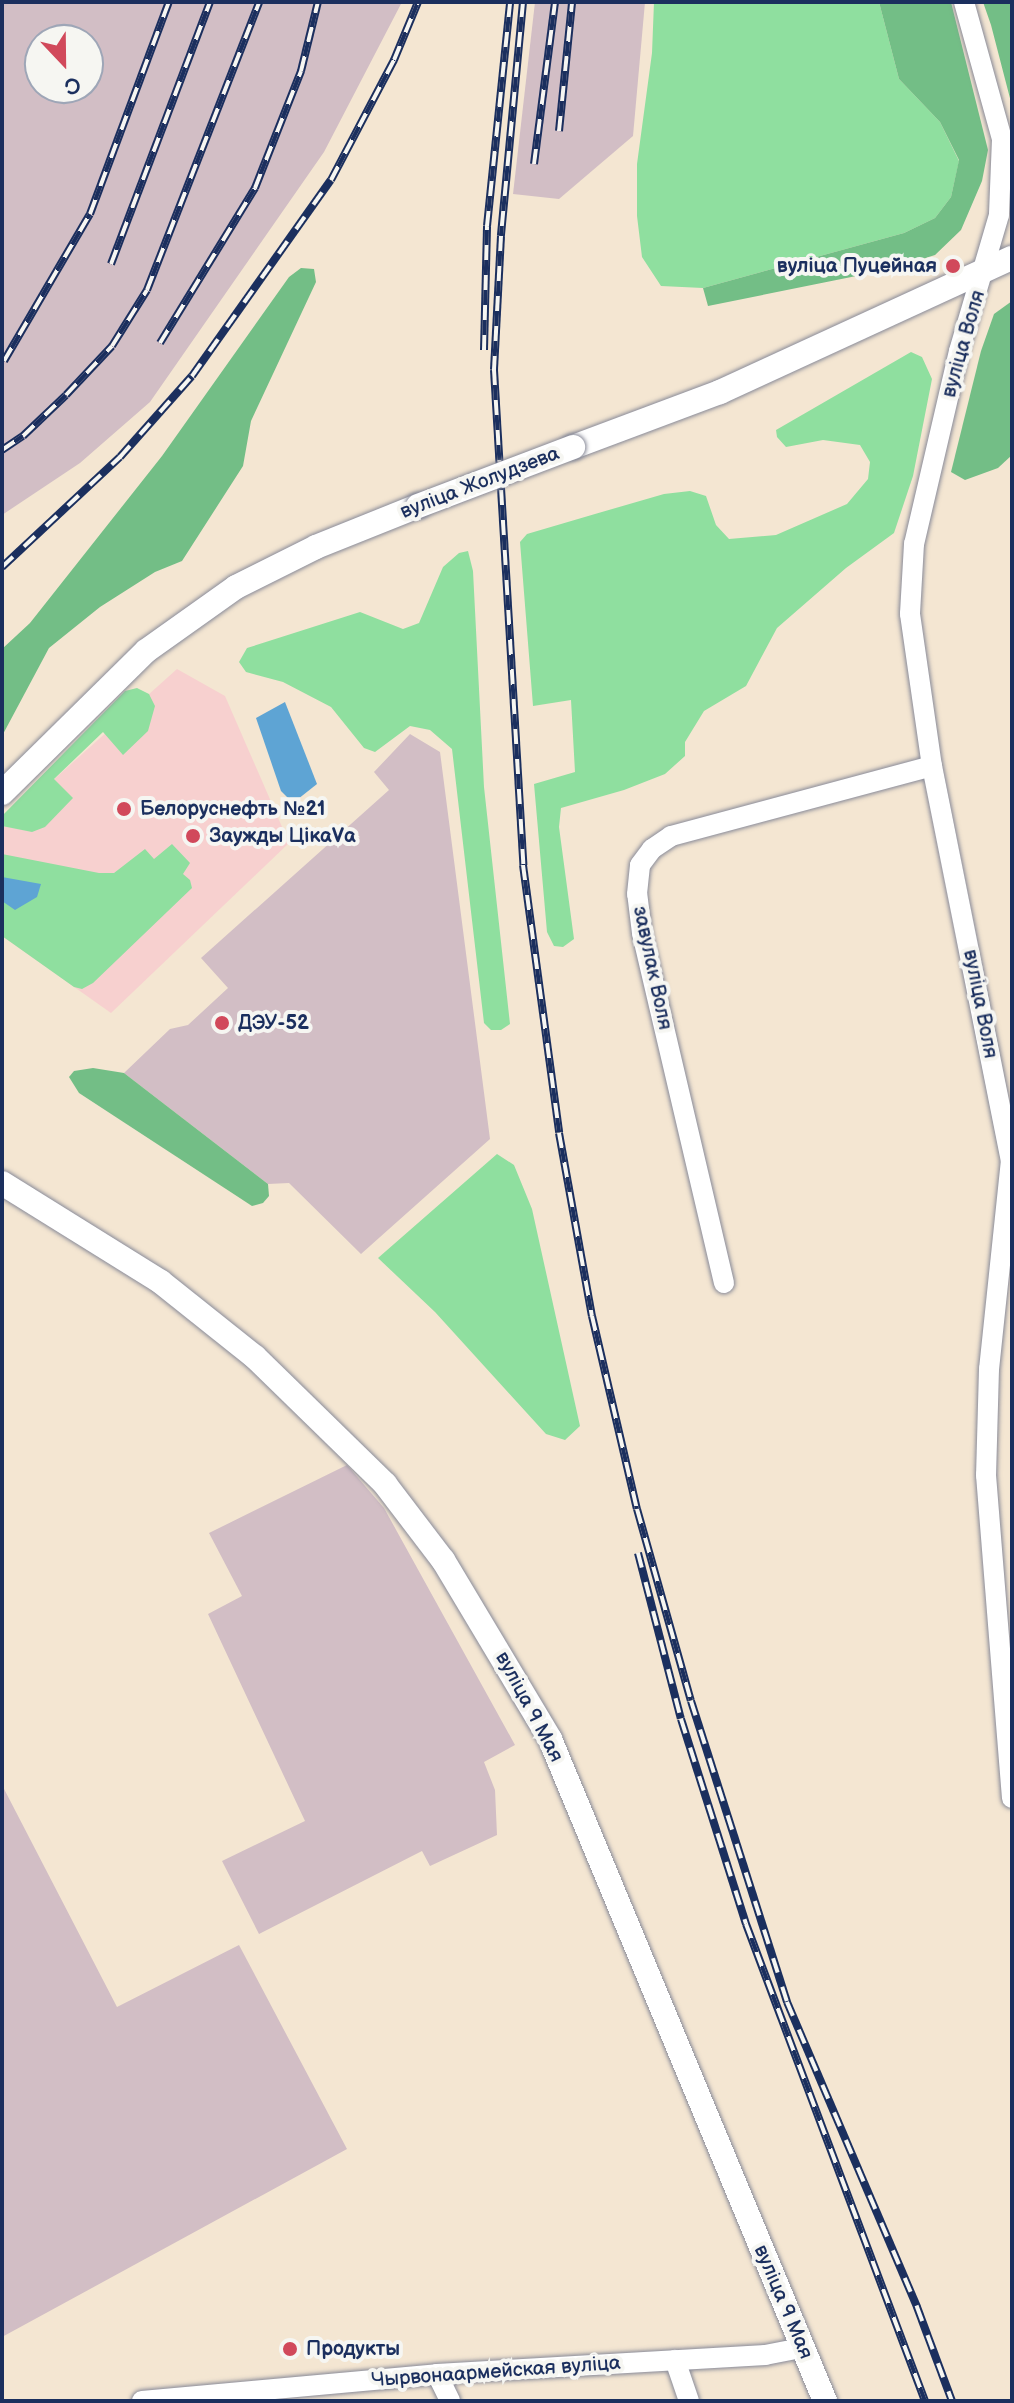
<!DOCTYPE html>
<html>
<head>
<meta charset="utf-8">
<style>
	body { margin:0 }
	#map { position:relative; width:1014px; height:2403px; overflow:hidden; background:#f4e6d2; font-family:"Balsamiq Sans",sans-serif }
	div>[style] { position:absolute }
	[style*='--x'] { left:calc(var(--x)*1px); top:calc(var(--y)*1px); width:calc(var(--w)*1px); rotate:calc(var(--a)*1deg) }
	.built>* { inset:0; background:#f7d0cf }
	.industrial>* { inset:0; background:#d2bec5 }
	.green>* { inset:0; background:#8fdf9f }
	.forest>* { inset:0; background:#73be86 }
	.water>* { inset:0; background:#5ea4d4 }
	.roads { filter:drop-shadow(0 0 2px #888a98) drop-shadow(0 0 2px #888a98) }
	.minor>* { height:20px; margin:-10px; padding:0 10px; transform-origin:10px; border-radius:10px; background:#fff }
	.major>* { height:24px; margin:-12px; padding:0 12px; transform-origin:12px; border-radius:12px; background:#fff }
	.rail>* { height:8px; margin-top:-4px; transform-origin:0; background:repeating-linear-gradient(90deg,#f6f6f2 0 15px,#1b2f5e 0 30px); box-sizing:border-box; border-block:2px solid #1b2f5e }
	.bridges { filter:drop-shadow(0 0 2px #888a98) drop-shadow(0 0 2px #888a98) }
	.major-bridge>* { height:24px; margin:-12px; padding:0 12px; transform-origin:12px; border-radius:12px; background:#fff }
	.dots>* { width:22px; height:22px; translate:-50% -50%; box-sizing:border-box; border:4px solid #f6f6f2; border-radius:50% }
	span { translate:-50% -50%; white-space:nowrap; text-align:center; line-height:1.15; -webkit-text-stroke:8px #f6f6f2; paint-order:stroke }
	.poi-label { font-size:20px; color:#1b2f5e; font-weight:700 }
	.right { translate:-100% -50%; text-align:right }
	.left { translate:0 -50%; text-align:left }
	.street-label { font-size:20px; color:#1b2f5e }
	.frame { position:absolute; inset:0; border:4px solid #1b2f5e; pointer-events:none }
	.north { position:absolute; left:24px; top:24px; width:80px; height:80px; box-sizing:border-box; background:#f6f6f2; border:2px solid #9ea6b7; border-radius:50%; rotate:158deg; font-size:22px; font-weight:700; line-height:32px; text-align:center; color:#1b2f5e }
	.north::after { content:''; display:block; margin:auto; width:28px; height:36px; background:#d1495b; clip-path:polygon(50% 0,100% 100%,50% 72%,0 100%) }
</style>
</head>
<body>
<div id="map">
	<div class="built">
		<div style="clip-path:polygon(177px 669px,225px 696px,289px 843px,111px 1013px,2px 936px,2px 826px)"></div>
	</div>
	<div class="industrial">
		<div style="clip-path:polygon(evenodd,2px 2px,402px 2px,324px 152px,150px 402px,80px 463px,2px 515px,2px 2px,40px 40px,88px 40px,88px 88px,40px 88px,40px 40px)"></div>
		<div style="clip-path:polygon(535px 2px,645px 2px,633px 136px,559px 199px,513px 194px)"></div>
		<div style="clip-path:polygon(410px 734px,440px 752px,490px 1139px,361px 1254px,289px 1183px,268px 1184px,124px 1073px,170px 1029px,188px 1025px,228px 988px,201px 958px,389px 790px,374px 772px)"></div>
		<div style="clip-path:polygon(347px 1465px,384px 1508px,515px 1745px,484px 1762px,495px 1790px,497px 1835px,430px 1866px,422px 1851px,259px 1934px,222px 1861px,305px 1821px,208px 1614px,242px 1596px,209px 1533px)"></div>
		<div style="clip-path:polygon(2px 1785px,117px 2007px,239px 1945px,347px 2149px,2px 2337px)"></div>
	</div>
	<div class="green">
		<div style="clip-path:polygon(654px 2px,879px 2px,899px 79px,940px 122px,959px 161px,951px 197px,935px 218px,904px 233px,703px 288px,661px 286px,642px 257px,637px 216px,637px 164px,652px 53px)"></div>
		<div style="clip-path:polygon(911px 352px,922px 357px,932px 379px,913px 476px,894px 533px,846px 568px,777px 628px,746px 686px,704px 711px,685px 742px,685px 756px,665px 774px,624px 790px,561px 808px,559px 827px,574px 939px,563px 947px,554px 946px,547px 932px,534px 784px,575px 772px,571px 700px,533px 706px,520px 542px,527px 534px,595px 514px,664px 494px,690px 491px,706px 496px,716px 525px,729px 539px,776px 535px,847px 504px,868px 479px,870px 462px,860px 445px,823px 440px,786px 447px,777px 437px,776px 430px)"></div>
		<div style="clip-path:polygon(468px 551px,473px 571px,484px 787px,510px 1024px,501px 1030px,491px 1030px,484px 1023px,452px 749px,430px 730px,410px 726px,375px 752px,364px 748px,331px 707px,283px 682px,246px 672px,239px 662px,247px 648px,360px 612px,403px 629px,419px 623px,443px 567px,459px 553px)"></div>
		<div style="clip-path:polygon(137px 688px,149px 694px,155px 706px,148px 731px,123px 755px,103px 732px,54px 779px,73px 798px,45px 827px,32px 832px,2px 826px,2px 816px,125px 691px)"></div>
		<div style="clip-path:polygon(172px 844px,190px 863px,183px 874px,190px 880px,192px 888px,93px 983px,82px 989px,74px 987px,2px 936px,2px 854px,99px 873px,114px 873px,145px 849px,154px 859px)"></div>
		<div style="clip-path:polygon(497px 1154px,514px 1165px,532px 1209px,580px 1426px,565px 1440px,546px 1434px,435px 1312px,378px 1258px)"></div>
	</div>
	<div class="forest">
		<div style="clip-path:polygon(879px 2px,951px 2px,988px 150px,982px 181px,961px 230px,935px 255px,891px 269px,708px 306px,703px 288px,904px 233px,935px 218px,951px 197px,959px 160px,940px 122px,899px 79px)"></div>
		<div style="clip-path:polygon(983px 2px,1012px 2px,1012px 106px,991px 25px)"></div>
		<div style="clip-path:polygon(301px 268px,314px 269px,316px 282px,251px 421px,243px 466px,182px 561px,155px 572px,100px 607px,49px 648px,2px 736px,2px 649px,30px 623px,162px 456px,289px 277px)"></div>
		<div style="clip-path:polygon(1012px 301px,1012px 455px,998px 468px,965px 480px,951px 472px,981px 351px,994px 314px)"></div>
		<div style="clip-path:polygon(93px 1068px,124px 1073px,268px 1184px,269px 1196px,263px 1203px,252px 1206px,79px 1093px,69px 1077px,74px 1071px)"></div>
	</div>
	<div class="water">
		<div style="clip-path:polygon(285px 702px,317px 784px,293px 803px,281px 791px,256px 718px)"></div>
		<div style="clip-path:polygon(2px 877px,41px 884px,37px 897px,15px 910px,2px 901px)"></div>
	</div>
	<div class="roads">
		<div class="minor">
			<div style="--x:964;--y:2;--w:142;--a:74.5"></div>
			<div style="--x:1002;--y:139;--w:76;--a:92.3"></div>
			<div style="--x:999;--y:215;--w:142;--a:106.4"></div>
			<div style="--x:959;--y:351;--w:198;--a:103.1"></div>
			<div style="--x:914;--y:544;--w:70;--a:93.3"></div>
			<div style="--x:910;--y:614;--w:154;--a:81.8"></div>
			<div style="--x:932;--y:766;--w:402;--a:78.7"></div>
			<div style="--x:1011;--y:1160;--w:210;--a:96"></div>
			<div style="--x:989;--y:1369;--w:106;--a:91.6"></div>
			<div style="--x:986;--y:1475;--w:324;--a:85.4"></div>
			<div style="--x:724;--y:1283;--w:359;--a:-103.2"></div>
			<div style="--x:642;--y:933;--w:39;--a:-97"></div>
			<div style="--x:637;--y:894;--w:29;--a:-84"></div>
			<div style="--x:640;--y:865;--w:20;--a:-53"></div>
			<div style="--x:652;--y:849;--w:23;--a:-34"></div>
			<div style="--x:671;--y:836;--w:270;--a:-15"></div>
			<div style="--x:675;--y:2360;--w:43;--a:71.1"></div>
			<div style="--x:437;--y:2374;--w:30;--a:64"></div>
			<div style="--x:142;--y:2401;--w:296;--a:-5.2"></div>
			<div style="--x:437;--y:2374;--w:329;--a:-3.3"></div>
			<div style="--x:765;--y:2355;--w:38;--a:-11"></div>
		</div>
		<div class="major">
			<div style="--x:573;--y:447;--w:157;--a:-20.5"></div>
			<div style="--x:720;--y:392;--w:321;--a:-24.7"></div>
			<div style="--x:2;--y:793;--w:202;--a:-44.6"></div>
			<div style="--x:146;--y:651;--w:110;--a:-35.4"></div>
			<div style="--x:236;--y:587;--w:89;--a:-26.6"></div>
			<div style="--x:316;--y:547;--w:110;--a:-21.9"></div>
			<div style="--x:2;--y:1183;--w:187;--a:31.9"></div>
			<div style="--x:161;--y:1282;--w:120;--a:38.6"></div>
			<div style="--x:255;--y:1357;--w:182;--a:44.3"></div>
			<div style="--x:385;--y:1484;--w:96;--a:52.7"></div>
			<div style="--x:443;--y:1560;--w:209;--a:59.1"></div>
			<div style="--x:550;--y:1739;--w:717;--a:67.44"></div>
		</div>
	</div>
	<div class="rail">
		<div style="--x:523;--y:2;--w:235;--a:95.4"></div>
		<div style="--x:501;--y:236;--w:134;--a:93"></div>
		<div style="--x:494;--y:370;--w:496;--a:86.6"></div>
		<div style="--x:523;--y:865;--w:270;--a:82.3"></div>
		<div style="--x:559;--y:1133;--w:186;--a:79.8"></div>
		<div style="--x:592;--y:1316;--w:198;--a:76.9"></div>
		<div style="--x:637;--y:1509;--w:199;--a:74.3"></div>
		<div style="--x:691;--y:1701;--w:316;--a:72.3"></div>
		<div style="--x:787;--y:2002;--w:332;--a:66.9"></div>
		<div style="--x:917;--y:2307;--w:100;--a:69.6"></div>
		<div style="--x:559;--y:131;--w:130;--a:-84.2"></div>
		<div style="--x:534;--y:164;--w:163;--a:-82.6"></div>
		<div style="--x:111;--y:264;--w:280;--a:-69.3"></div>
		<div style="--x:160;--y:343;--w:182;--a:-58.5"></div>
		<div style="--x:255;--y:188;--w:126;--a:-68.5"></div>
		<div style="--x:301;--y:71;--w:71;--a:-76.2"></div>
		<div style="--x:484;--y:350;--w:124;--a:-88.6"></div>
		<div style="--x:487;--y:226;--w:225;--a:-84.1"></div>
		<div style="--x:4;--y:361;--w:170;--a:-59.7"></div>
		<div style="--x:90;--y:214;--w:226;--a:-69.6"></div>
		<div style="--x:2;--y:450;--w:25;--a:-34"></div>
		<div style="--x:23;--y:436;--w:59;--a:-43.6"></div>
		<div style="--x:66;--y:395;--w:67;--a:-46.8"></div>
		<div style="--x:112;--y:346;--w:66;--a:-58"></div>
		<div style="--x:147;--y:290;--w:309;--a:-68.7"></div>
		<div style="--x:2;--y:567;--w:161;--a:-43"></div>
		<div style="--x:120;--y:457;--w:108;--a:-48.4"></div>
		<div style="--x:192;--y:376;--w:240;--a:-54.7"></div>
		<div style="--x:331;--y:180;--w:136;--a:-62.3"></div>
		<div style="--x:394;--y:60;--w:63;--a:-67.5"></div>
		<div style="--x:638;--y:1553;--w:171;--a:75.5"></div>
		<div style="--x:681;--y:1719;--w:215;--a:72.4"></div>
		<div style="--x:746;--y:1924;--w:509;--a:69.43"></div>
	</div>
	<div class="bridges">
		<div class="major-bridge">
			<div style="--x:418;--y:506;--w:166;--a:-20.8"></div>
		</div>
	</div>
	<div class="dots">
		<div style="left:953px;top:266px;background:#d1495b"></div>
		<div style="left:124px;top:809px;background:#d1495b"></div>
		<div style="left:193px;top:836px;background:#d1495b"></div>
		<div style="left:222px;top:1023px;background:#d1495b"></div>
		<div style="left:290px;top:2349px;background:#d1495b"></div>
	</div>
	<div class="poi-label">
		<span class="right" style="left:937px;top:266px">вуліца Пуцейная</span>
		<span class="left" style="left:140px;top:809px">Белоруснефть №21</span>
		<span class="left" style="left:209px;top:836px">Заужды ЦікаVа</span>
		<span class="left" style="left:238px;top:1023px">ДЭУ-52</span>
		<span class="left" style="left:306px;top:2349px">Продукты</span>
	</div>
	<div class="street-label">
		<span style="left:964px;top:344px;rotate:-74deg">вуліца Воля</span>
		<span style="left:480px;top:483px;rotate:-21deg">вуліца Жолудзева</span>
		<span style="left:652px;top:968px;rotate:78deg">завулак Воля</span>
		<span style="left:980px;top:1004px;rotate:79deg">вуліца Воля</span>
		<span style="left:529px;top:1707px;rotate:62deg">вуліца 9 Мая</span>
		<span style="left:783px;top:2302px;rotate:67deg">вуліца 9 Мая</span>
		<span style="left:496px;top:2372px;rotate:-4deg">Чырвонаармейская вуліца</span>
	</div>
	<div class="frame"></div>
	<div class="north">С</div>
</div>
</body>
</html>
